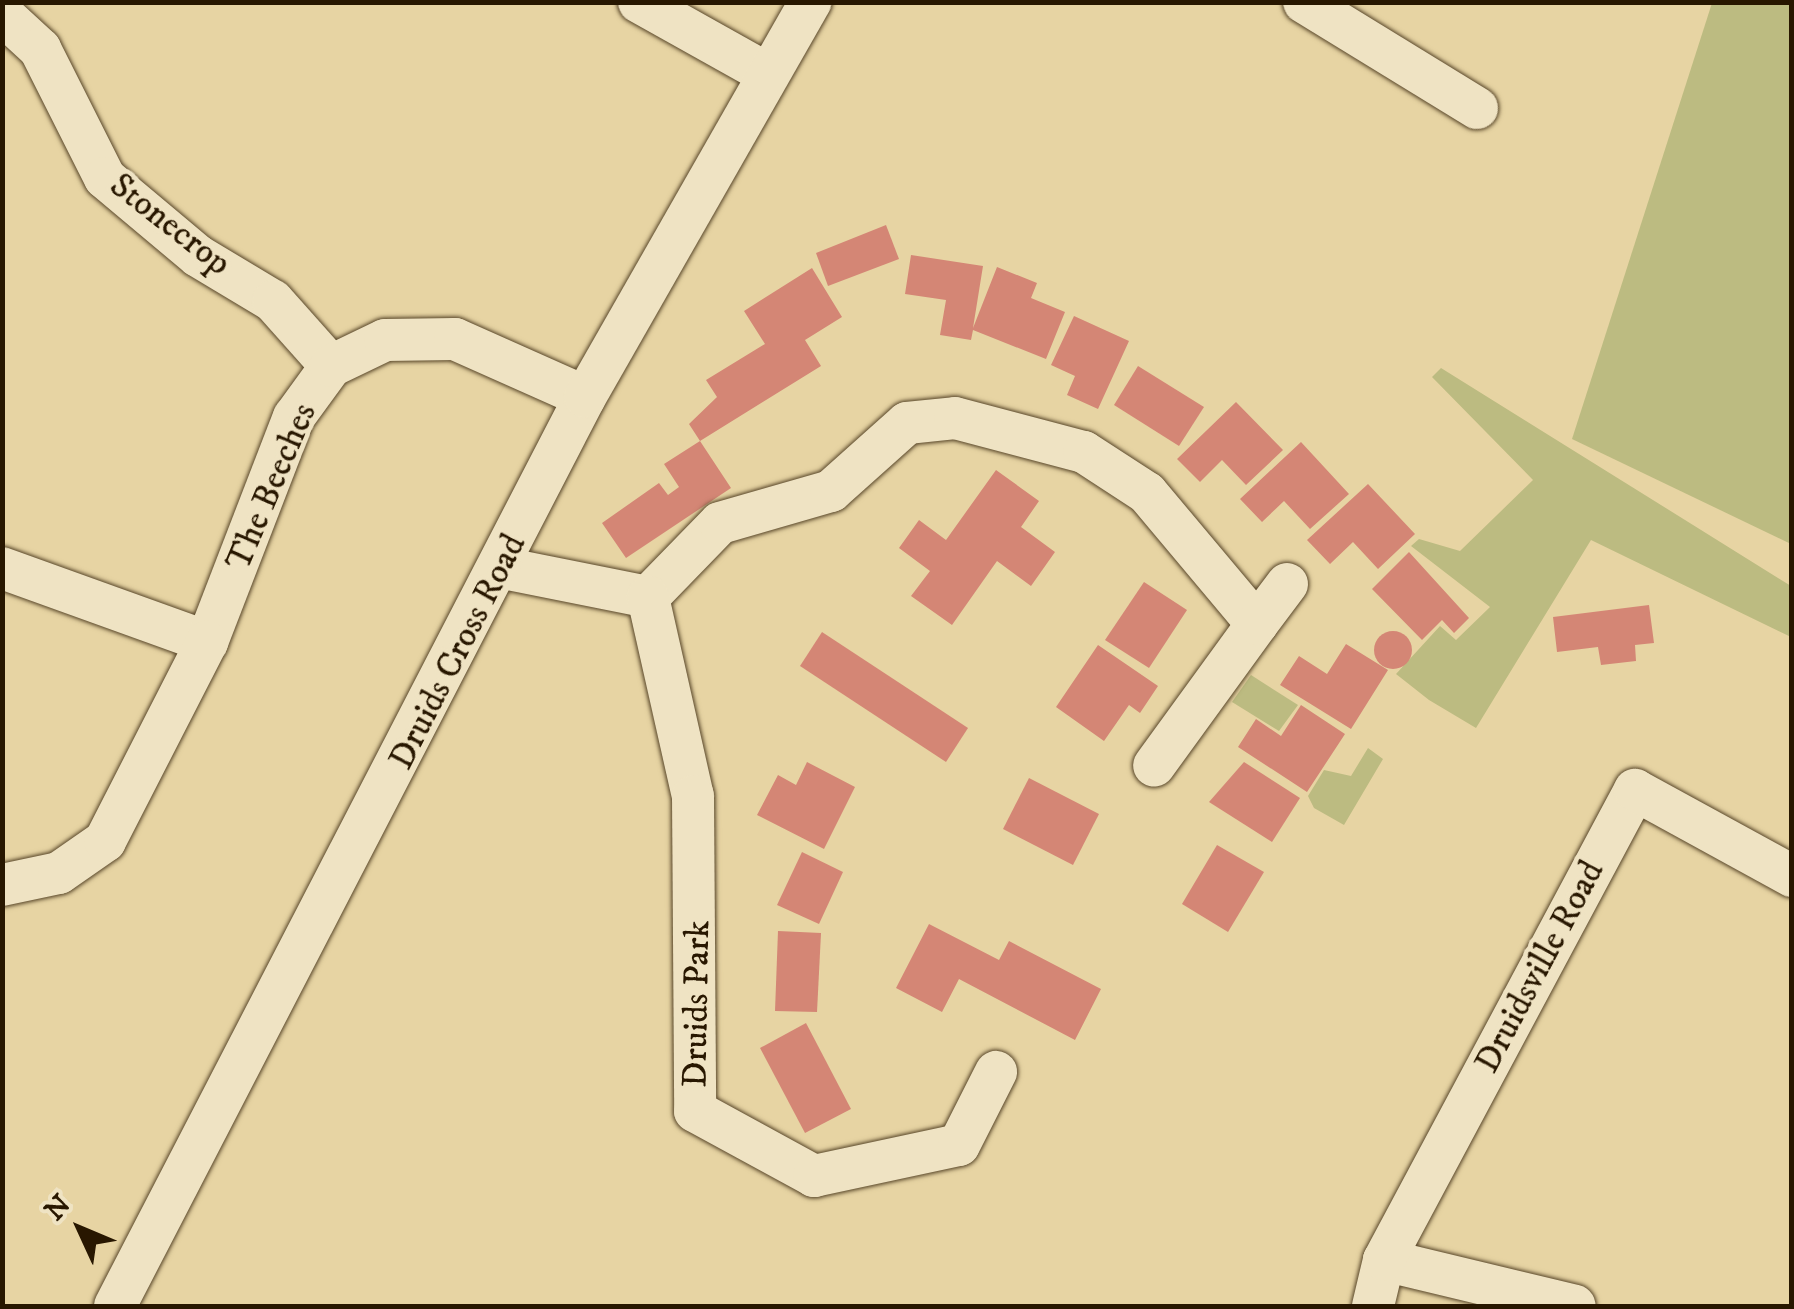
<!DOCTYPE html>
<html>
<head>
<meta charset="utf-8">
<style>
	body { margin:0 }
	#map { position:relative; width:1794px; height:1309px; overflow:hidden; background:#e7d4a3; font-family:"IM FELL DW Pica",serif }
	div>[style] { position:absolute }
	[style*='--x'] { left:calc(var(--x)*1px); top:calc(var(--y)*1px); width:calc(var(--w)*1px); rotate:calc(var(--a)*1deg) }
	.green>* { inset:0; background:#bcbb81 }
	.building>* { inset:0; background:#d48675 }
	.round { border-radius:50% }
	.roads { filter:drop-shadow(0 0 2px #584629) drop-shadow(0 0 2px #584629) }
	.minor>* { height:42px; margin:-21px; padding:0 21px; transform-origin:21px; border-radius:21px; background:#efe3c3 }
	span { translate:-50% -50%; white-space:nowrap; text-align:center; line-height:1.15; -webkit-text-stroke:9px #efe3c3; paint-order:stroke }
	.street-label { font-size:35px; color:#281700 }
	.frame { position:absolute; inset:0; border:5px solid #281700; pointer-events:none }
	.north { position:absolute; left:30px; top:1179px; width:100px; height:100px; -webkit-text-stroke:8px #efe3c3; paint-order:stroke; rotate:314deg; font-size:28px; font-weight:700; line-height:40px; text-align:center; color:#281700 }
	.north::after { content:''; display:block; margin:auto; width:35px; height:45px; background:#281700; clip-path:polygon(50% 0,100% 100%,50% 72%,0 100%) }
</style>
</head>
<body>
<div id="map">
	<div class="green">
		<div style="clip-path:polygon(1712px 3px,1791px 3px,1791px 544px,1572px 439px)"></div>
		<div style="clip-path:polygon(1441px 368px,1791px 586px,1791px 637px,1591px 540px,1476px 728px,1429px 700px,1396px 674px,1440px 626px,1456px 640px,1490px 607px,1411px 546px,1419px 539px,1460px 551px,1533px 480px,1432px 377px)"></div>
		<div style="clip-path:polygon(1251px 675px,1298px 705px,1279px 731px,1232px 702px)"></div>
		<div style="clip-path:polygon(1368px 748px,1383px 759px,1344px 825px,1314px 808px,1308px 796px,1324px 770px,1351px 776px)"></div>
	</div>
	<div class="building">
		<div style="clip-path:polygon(886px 225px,899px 259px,828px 286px,816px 253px)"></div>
		<div style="clip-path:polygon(911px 255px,983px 266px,973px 328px,997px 267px,1037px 283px,1031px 298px,1065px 312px,1046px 359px,973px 330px,971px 340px,940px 335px,946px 300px,905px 294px)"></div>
		<div style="clip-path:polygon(812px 268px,842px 317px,805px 340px,821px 366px,700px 441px,689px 424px,717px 397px,706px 380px,765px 344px,744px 311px)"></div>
		<div style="clip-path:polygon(1074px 316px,1129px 341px,1098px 409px,1067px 395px,1075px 376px,1051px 365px)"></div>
		<div style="clip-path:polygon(1138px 366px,1204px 407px,1179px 446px,1114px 405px)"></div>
		<div style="clip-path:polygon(1236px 402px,1283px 450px,1246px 485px,1222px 460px,1200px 482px,1177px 459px)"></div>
		<div style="clip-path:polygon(700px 441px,731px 488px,626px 558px,602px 523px,659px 483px,668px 495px,679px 487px,664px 464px)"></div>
		<div style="clip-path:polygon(1301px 442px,1349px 494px,1310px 529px,1284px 501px,1262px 522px,1240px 499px)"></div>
		<div style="clip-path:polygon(996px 470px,1039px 501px,1021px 527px,1055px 552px,1031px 586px,997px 561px,952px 625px,911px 596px,930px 571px,899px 548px,919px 520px,946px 540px)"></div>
		<div style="clip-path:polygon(1368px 484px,1415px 534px,1378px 569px,1353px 542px,1330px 564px,1307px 540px)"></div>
		<div style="clip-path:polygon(1409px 552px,1469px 618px,1454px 633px,1442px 620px,1422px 640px,1372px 589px)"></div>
		<div style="clip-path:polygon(1144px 582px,1187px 610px,1149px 668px,1105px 640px)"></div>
		<div style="clip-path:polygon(1649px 605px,1654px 643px,1635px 645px,1636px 661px,1601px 665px,1598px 647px,1557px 652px,1553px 617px)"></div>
		<div class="round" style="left:1374px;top:631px;width:38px;height:38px"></div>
		<div style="clip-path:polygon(822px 632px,968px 728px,946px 762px,800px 666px)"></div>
		<div style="clip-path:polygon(1346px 644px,1388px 670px,1351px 729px,1280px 685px,1299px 656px,1327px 674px)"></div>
		<div style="clip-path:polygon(1098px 645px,1158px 686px,1140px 713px,1129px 705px,1104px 741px,1056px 707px)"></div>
		<div style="clip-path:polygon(1301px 705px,1345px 734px,1307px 792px,1238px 747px,1256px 719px,1281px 736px)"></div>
		<div style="clip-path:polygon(807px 762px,855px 787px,824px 849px,757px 815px,778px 775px,796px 785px)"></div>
		<div style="clip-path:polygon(1244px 762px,1300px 798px,1272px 842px,1209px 802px)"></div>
		<div style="clip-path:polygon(1029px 778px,1099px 814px,1073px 865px,1003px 829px)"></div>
		<div style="clip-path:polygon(1217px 845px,1264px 872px,1228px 932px,1182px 904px)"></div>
		<div style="clip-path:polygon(802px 852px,843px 872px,819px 924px,777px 905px)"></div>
		<div style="clip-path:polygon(929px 924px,999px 960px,1009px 941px,1101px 989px,1075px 1040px,959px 979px,942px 1012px,896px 988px)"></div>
		<div style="clip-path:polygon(778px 931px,821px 933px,817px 1012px,775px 1011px)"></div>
		<div style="clip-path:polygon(806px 1023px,851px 1109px,805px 1133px,760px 1048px)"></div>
	</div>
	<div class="roads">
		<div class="minor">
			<div style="--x:639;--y:2;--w:145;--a:29.2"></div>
			<div style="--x:1304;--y:2;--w:203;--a:31.5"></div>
			<div style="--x:2;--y:14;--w:52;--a:42.6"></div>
			<div style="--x:40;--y:49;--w:144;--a:63.3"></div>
			<div style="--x:105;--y:178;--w:121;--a:40"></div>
			<div style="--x:198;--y:256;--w:87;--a:31"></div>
			<div style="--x:273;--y:301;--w:87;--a:48.3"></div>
			<div style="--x:2;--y:568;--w:218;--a:19.8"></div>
			<div style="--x:207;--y:642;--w:241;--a:-68.9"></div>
			<div style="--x:294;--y:417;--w:63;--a:-54"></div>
			<div style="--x:331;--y:366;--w:60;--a:-25.7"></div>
			<div style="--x:385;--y:340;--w:70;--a:-0.8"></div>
			<div style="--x:455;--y:339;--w:142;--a:24"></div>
			<div style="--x:503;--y:568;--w:148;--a:11.3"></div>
			<div style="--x:648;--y:597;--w:103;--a:-45.8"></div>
			<div style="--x:720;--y:523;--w:116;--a:-16.1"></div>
			<div style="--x:831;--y:491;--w:102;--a:-41.8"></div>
			<div style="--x:907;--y:423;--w:48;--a:-5.9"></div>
			<div style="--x:955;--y:418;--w:133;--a:14.8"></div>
			<div style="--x:1084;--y:452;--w:75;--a:33.1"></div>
			<div style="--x:1147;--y:493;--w:171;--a:50"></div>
			<div style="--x:1257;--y:624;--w:175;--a:126"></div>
			<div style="--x:648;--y:597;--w:204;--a:77.3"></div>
			<div style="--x:693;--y:796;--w:315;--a:89.6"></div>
			<div style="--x:695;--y:1111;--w:136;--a:28.6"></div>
			<div style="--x:814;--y:1176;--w:148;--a:-12.1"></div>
			<div style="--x:959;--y:1145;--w:82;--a:-63.1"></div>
			<div style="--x:1257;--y:624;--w:50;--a:-53.1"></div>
			<div style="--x:2;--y:885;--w:58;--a:-11.9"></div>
			<div style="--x:59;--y:873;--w:56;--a:-34.8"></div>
			<div style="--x:105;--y:841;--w:224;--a:-62.9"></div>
			<div style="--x:1384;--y:1260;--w:196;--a:13.5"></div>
			<div style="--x:115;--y:1306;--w:1023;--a:-62.66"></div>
			<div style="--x:585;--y:397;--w:455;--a:-60.3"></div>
			<div style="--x:1373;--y:1306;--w:47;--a:-76.6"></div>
			<div style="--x:1384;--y:1260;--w:533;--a:-61.9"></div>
			<div style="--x:1635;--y:790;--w:179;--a:28.7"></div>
		</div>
	</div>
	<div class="street-label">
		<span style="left:170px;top:225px;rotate:38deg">Stonecrop</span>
		<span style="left:272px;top:487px;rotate:-67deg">The Beeches</span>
		<span style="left:458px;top:652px;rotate:-63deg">Druids Cross Road</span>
		<span style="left:1540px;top:967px;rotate:-62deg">Druidsville Road</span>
		<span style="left:697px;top:1004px;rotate:-89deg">Druids Park</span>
	</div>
	<div class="frame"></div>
	<div class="north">N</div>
</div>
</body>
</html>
